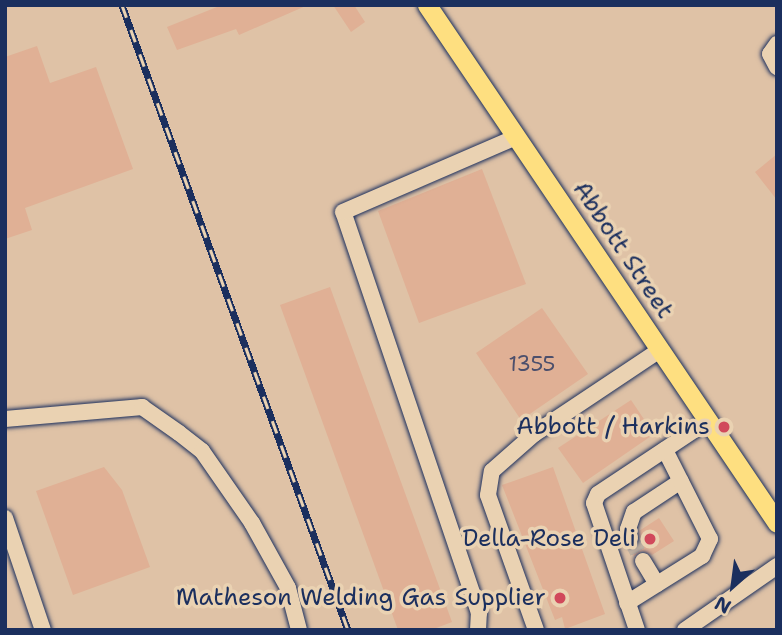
<!DOCTYPE html>
<html>
<head>
<meta charset="utf-8">
<style>
	body { margin:0 }
	#map { position:relative; width:782px; height:635px; overflow:hidden; background:#ead2b2; font-family:"Shantell Sans",sans-serif }
	div>[style] { position:absolute }
	[style*='--x'] { left:calc(var(--x)*1px); top:calc(var(--y)*1px); width:calc(var(--w)*1px); rotate:calc(var(--a)*1deg) }
	.built>* { inset:0; background:#dfc2a6 }
	.building>* { inset:0; background:#e0b095 }
	.minor-tunnel>* { height:16px; margin-top:-8px; transform-origin:0; background:repeating-linear-gradient(90deg,#c1b1a1 0 16px,transparent 0 24px) }
	.roads { filter:drop-shadow(0 0 2px #1b2f5e) drop-shadow(0 0 2px #1b2f5e) }
	.minor>* { height:16px; margin:-8px; padding:0 8px; transform-origin:8px; border-radius:8px; background:#ead2b2 }
	.major>* { height:19px; margin:-9.5px; padding:0 9.5px; transform-origin:9.5px; border-radius:9.5px; background:#fedf80 }
	.rail>* { height:7px; margin-top:-3.5px; transform-origin:0; background:repeating-linear-gradient(90deg,#ead2b2 0 13px,#1b2f5e 0 26px); box-sizing:border-box; border-block:2px solid #1b2f5e }
	.dots>* { width:19px; height:19px; translate:-50% -50%; box-sizing:border-box; border:4px solid #ead2b2; border-radius:50% }
	span { translate:-50% -50%; white-space:nowrap; text-align:center; line-height:1.15; -webkit-text-stroke:7px #ead2b2; paint-order:stroke }
	.number-label { font-size:21px; color:#4c4f6c }
	.number-label span { -webkit-text-stroke-width:0 }
	.street-label { font-size:24px; color:#1b2f5e }
	.poi-label { font-size:24px; color:#1b2f5e }
	.right { translate:-100% -50%; text-align:right }
	.frame { position:absolute; inset:0; border:7px solid #1b2f5e; pointer-events:none }
	.north { position:absolute; left:698px; top:551px; width:70px; height:70px; -webkit-text-stroke:5px #ead2b2; paint-order:stroke; rotate:208deg; font-size:19px; font-weight:700; line-height:28px; text-align:center; color:#1b2f5e }
	.north::after { content:''; display:block; margin:auto; width:24px; height:32px; background:#1b2f5e; clip-path:polygon(50% 0,100% 100%,50% 72%,0 100%) }
</style>
</head>
<body>
<div id="map">
	<div class="built">
		<div style="clip-path:polygon(5px 5px,777px 5px,777px 630px,5px 630px)"></div>
	</div>
	<div class="building">
		<div style="clip-path:polygon(222px 5px,308px 5px,239px 35px,236px 29px,177px 50px,167px 27px)"></div>
		<div style="clip-path:polygon(333px 5px,354px 5px,365px 22px,351px 32px)"></div>
		<div style="clip-path:polygon(37px 46px,50px 83px,96px 67px,133px 169px,25px 208px,32px 230px,5px 239px,5px 57px)"></div>
		<div style="clip-path:polygon(777px 154px,777px 200px,755px 172px)"></div>
		<div style="clip-path:polygon(482px 169px,526px 284px,419px 323px,378px 211px)"></div>
		<div style="clip-path:polygon(330px 287px,452px 622px,431px 630px,398px 630px,280px 305px)"></div>
		<div style="clip-path:polygon(542px 308px,588px 374px,521px 420px,476px 353px)"></div>
		<div style="clip-path:polygon(631px 400px,654px 434px,583px 483px,558px 448px)"></div>
		<div style="clip-path:polygon(104px 467px,122px 490px,150px 567px,73px 595px,36px 491px)"></div>
		<div style="clip-path:polygon(553px 467px,605px 614px,565px 629px,562px 617px,555px 620px,502px 485px)"></div>
		<div style="clip-path:polygon(659px 518px,674px 541px,652px 555px,642px 551px,634px 556px,629px 548px,640px 542px,639px 531px)"></div>
	</div>
	<div class="minor-tunnel">
		<div style="--x:630;--y:538;--w:26;--a:61"></div>
	</div>
	<div class="roads">
		<div class="minor">
			<div style="--x:777;--y:44;--w:12;--a:125"></div>
			<div style="--x:770;--y:54;--w:15;--a:62"></div>
			<div style="--x:5;--y:419;--w:138;--a:-5"></div>
			<div style="--x:142;--y:407;--w:45;--a:35.1"></div>
			<div style="--x:179;--y:433;--w:29;--a:38"></div>
			<div style="--x:202;--y:451;--w:88;--a:55.2"></div>
			<div style="--x:252;--y:523;--w:74;--a:61"></div>
			<div style="--x:288;--y:588;--w:43;--a:75.3"></div>
			<div style="--x:5;--y:518;--w:118;--a:71.3"></div>
			<div style="--x:630;--y:538;--w:9;--a:-103"></div>
			<div style="--x:628;--y:529;--w:18;--a:-71"></div>
			<div style="--x:634;--y:512;--w:56;--a:-33.4"></div>
			<div style="--x:643;--y:561;--w:27;--a:59"></div>
			<div style="--x:627;--y:603;--w:89;--a:-32.1"></div>
			<div style="--x:702;--y:556;--w:19;--a:-65"></div>
			<div style="--x:710;--y:539;--w:100;--a:-116.8"></div>
			<div style="--x:478;--y:630;--w:17;--a:-87"></div>
			<div style="--x:479;--y:613;--w:423;--a:-108.7"></div>
			<div style="--x:343;--y:212;--w:189;--a:-23.4"></div>
			<div style="--x:536;--y:630;--w:143;--a:-109.6"></div>
			<div style="--x:488;--y:495;--w:24;--a:-81"></div>
			<div style="--x:492;--y:471;--w:56;--a:-41.4"></div>
			<div style="--x:534;--y:434;--w:151;--a:-33.7"></div>
			<div style="--x:637;--y:630;--w:134;--a:-108.7"></div>
			<div style="--x:594;--y:503;--w:10;--a:-66"></div>
			<div style="--x:598;--y:494;--w:132;--a:-33.6"></div>
			<div style="--x:685;--y:630;--w:112;--a:-34.8"></div>
		</div>
		<div class="major">
			<div style="--x:427;--y:5;--w:625;--a:55.95"></div>
		</div>
	</div>
	<div class="rail">
		<div style="--x:122;--y:5;--w:665;--a:70.12"></div>
	</div>
	<div class="dots">
		<div style="left:724px;top:427px;background:#d1495b"></div>
		<div style="left:650px;top:539px;background:#d1495b"></div>
		<div style="left:560px;top:598px;background:#d1495b"></div>
	</div>
	<div class="number-label">
		<span style="left:532px;top:364px">1355</span>
	</div>
	<div class="street-label">
		<span style="left:623px;top:250px;rotate:56deg">Abbott Street</span>
	</div>
	<div class="poi-label">
		<span class="right" style="left:710px;top:427px">Abbott / Harkins</span>
		<span class="right" style="left:636px;top:539px">Della-Rose Deli</span>
		<span class="right" style="left:546px;top:598px">Matheson Welding Gas Supplier</span>
	</div>
	<div class="frame"></div>
	<div class="north">N</div>
</div>
</body>
</html>
